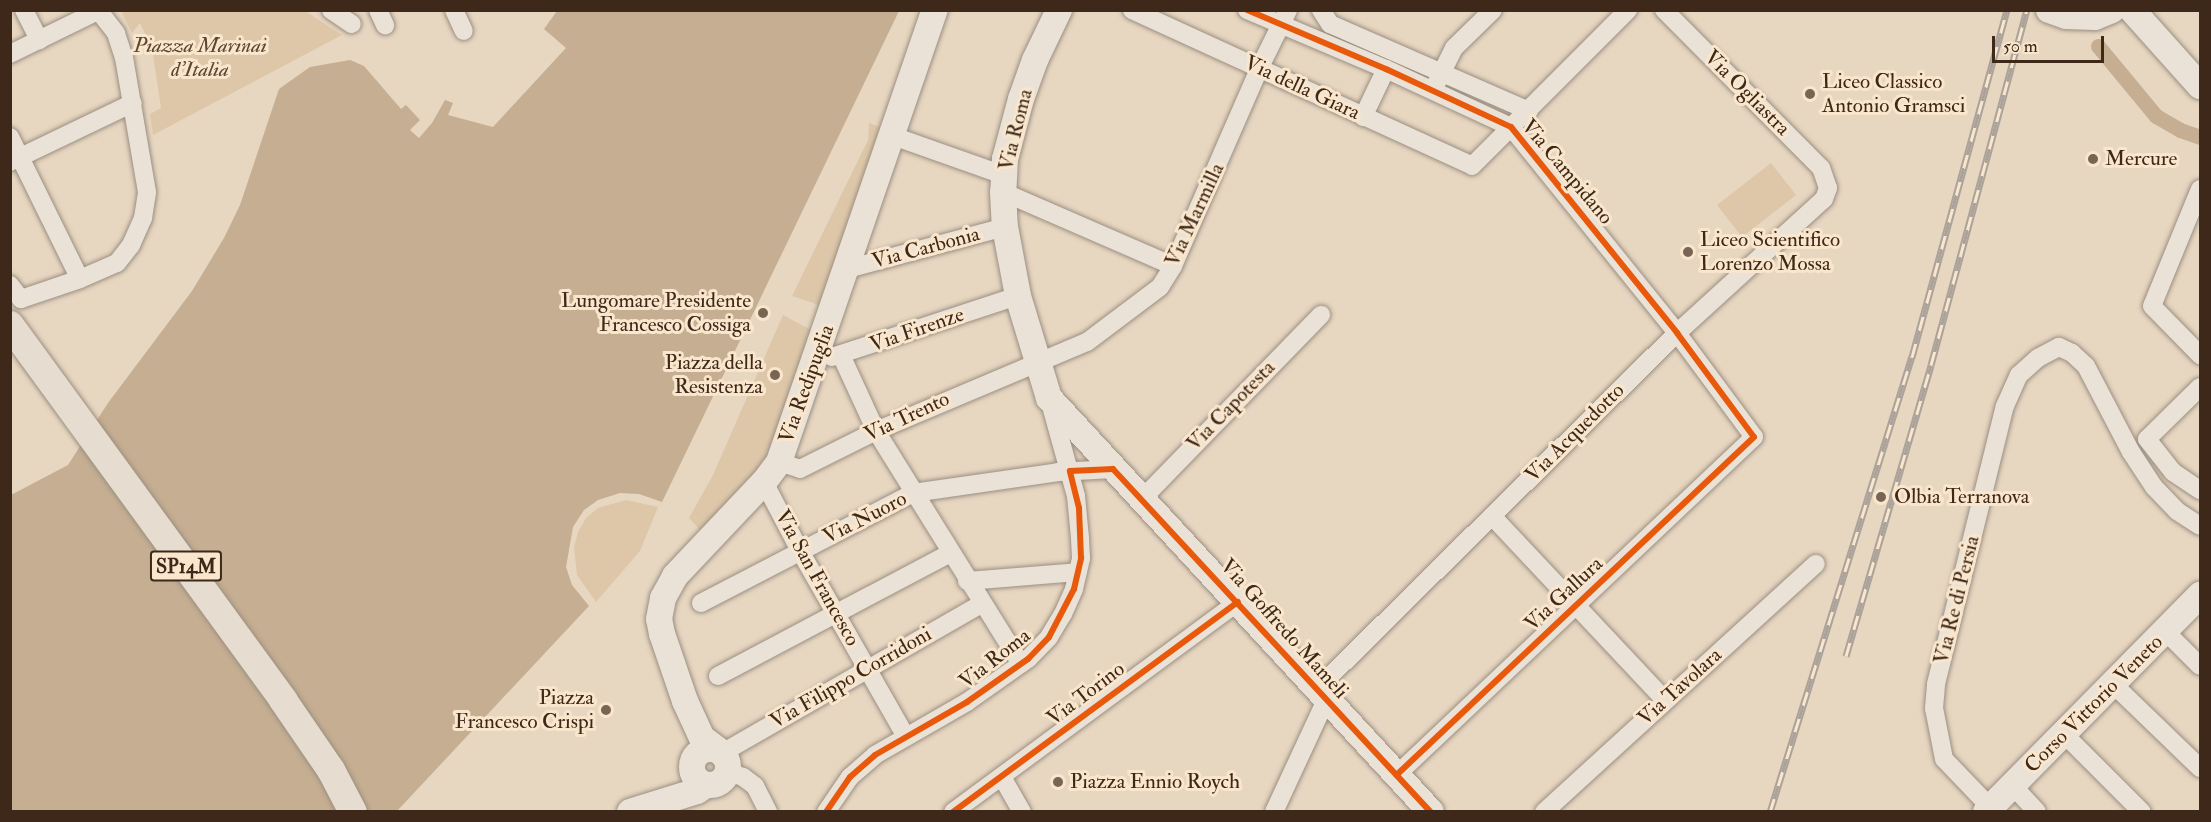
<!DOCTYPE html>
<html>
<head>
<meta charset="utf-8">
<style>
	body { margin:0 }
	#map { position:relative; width:2211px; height:822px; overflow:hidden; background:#e7d6c0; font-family:"IM FELL Double Pica",serif }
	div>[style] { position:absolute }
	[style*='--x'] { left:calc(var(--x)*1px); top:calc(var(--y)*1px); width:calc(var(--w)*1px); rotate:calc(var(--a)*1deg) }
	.green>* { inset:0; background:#dec7a9 }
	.water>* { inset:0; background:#c5ae91 }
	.canal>* { height:15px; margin:-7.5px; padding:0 7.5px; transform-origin:7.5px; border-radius:7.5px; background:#c5ae91 }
	.roads { filter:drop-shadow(0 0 2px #9b8f81) drop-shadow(0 0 2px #9b8f81) }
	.street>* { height:18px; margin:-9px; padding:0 9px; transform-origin:9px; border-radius:9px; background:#eae2d7 }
	.secondary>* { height:26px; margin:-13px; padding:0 13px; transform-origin:13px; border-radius:13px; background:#eae2d7 }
	.secondary>.ring { margin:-13px; padding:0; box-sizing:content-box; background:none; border:26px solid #eae2d7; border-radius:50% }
	.primary>* { height:28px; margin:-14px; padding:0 14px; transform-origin:14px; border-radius:14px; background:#e6ddd0 }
	.rail>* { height:7px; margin-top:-3.5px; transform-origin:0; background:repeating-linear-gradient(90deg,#f9e6cc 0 14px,#aba299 0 28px); box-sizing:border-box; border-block:2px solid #aba299 }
	.cycleway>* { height:6px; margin:-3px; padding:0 3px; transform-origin:3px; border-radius:3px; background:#e8590c }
	.dots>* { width:16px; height:16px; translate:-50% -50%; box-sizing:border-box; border:3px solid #f9e6cc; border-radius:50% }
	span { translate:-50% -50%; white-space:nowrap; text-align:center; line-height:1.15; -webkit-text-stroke:6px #f9e6cc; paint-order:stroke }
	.shield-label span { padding:2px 4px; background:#f9e6cc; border:2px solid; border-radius:4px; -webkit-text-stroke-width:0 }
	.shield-label { font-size:20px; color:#3d2819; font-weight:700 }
	.park-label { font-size:21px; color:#5c4532; font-style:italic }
	.poi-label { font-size:21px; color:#3d2819 }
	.left { translate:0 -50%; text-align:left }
	.right { translate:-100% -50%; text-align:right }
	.street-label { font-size:21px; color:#3d2819 }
	.frame { position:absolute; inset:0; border:12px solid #3d2819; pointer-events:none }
	.scale { position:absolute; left:1992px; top:36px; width:112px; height:27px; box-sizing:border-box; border:3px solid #3d2819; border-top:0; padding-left:8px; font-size:18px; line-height:21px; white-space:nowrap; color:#3d2819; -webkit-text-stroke:4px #f9e6cc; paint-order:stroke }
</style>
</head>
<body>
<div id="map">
	<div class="green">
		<div style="clip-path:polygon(127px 10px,305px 11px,342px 35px,153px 135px,150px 114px,161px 108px,152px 48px,140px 23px,132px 33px,122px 13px)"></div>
		<div style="clip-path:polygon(869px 123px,883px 128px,822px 306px,792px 296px,868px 140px)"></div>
		<div style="clip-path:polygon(1771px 163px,1796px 195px,1742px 237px,1717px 205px)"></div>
		<div style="clip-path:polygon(783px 315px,813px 331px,772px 451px,759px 470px,700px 530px,689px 518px,713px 475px)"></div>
		<div style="clip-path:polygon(626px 500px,658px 507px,640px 551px,596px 602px,577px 575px,574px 547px,578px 532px,586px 518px,598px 508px)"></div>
	</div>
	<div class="water">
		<div style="clip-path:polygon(557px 11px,899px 11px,662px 502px,639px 494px,620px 493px,598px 500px,584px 510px,573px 527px,566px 567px,572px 585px,589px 606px,397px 811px,11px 812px,11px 495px,68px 465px,108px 403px,192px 291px,224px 238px,240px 205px,279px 89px,310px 67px,350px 60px,364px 66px,401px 109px,406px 105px,420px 120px,410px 130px,419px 138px,432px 123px,445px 100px,453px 103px,448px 115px,493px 127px,566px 48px,544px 29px)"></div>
	</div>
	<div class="canal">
		<div style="--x:2098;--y:46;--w:91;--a:50.4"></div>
		<div style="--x:2156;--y:116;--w:28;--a:30"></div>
		<div style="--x:2180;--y:130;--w:21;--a:19"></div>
	</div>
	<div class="roads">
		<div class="street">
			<div style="--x:24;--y:10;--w:34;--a:63"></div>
			<div style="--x:331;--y:10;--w:25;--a:34"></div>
			<div style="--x:378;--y:10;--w:17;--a:65"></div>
			<div style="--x:454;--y:10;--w:23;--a:65"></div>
			<div style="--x:1132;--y:10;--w:374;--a:24.6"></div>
			<div style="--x:1472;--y:166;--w:221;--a:-45"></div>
			<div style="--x:1247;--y:10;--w:151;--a:23"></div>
			<div style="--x:1386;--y:69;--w:138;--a:24.9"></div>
			<div style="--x:1511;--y:127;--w:265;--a:51.1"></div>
			<div style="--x:1677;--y:333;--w:129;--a:53.5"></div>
			<div style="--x:1754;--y:437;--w:492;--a:136.6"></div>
			<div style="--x:1321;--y:10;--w:17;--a:57"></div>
			<div style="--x:1330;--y:24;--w:217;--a:23.6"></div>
			<div style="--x:10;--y:54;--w:100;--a:-26.1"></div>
			<div style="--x:1436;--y:84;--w:40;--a:-63.4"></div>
			<div style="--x:1454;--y:48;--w:54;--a:-44.3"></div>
			<div style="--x:1363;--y:117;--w:53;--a:-64.4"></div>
			<div style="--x:893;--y:136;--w:117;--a:19.5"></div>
			<div style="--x:10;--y:137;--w:158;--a:63.8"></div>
			<div style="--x:10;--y:162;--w:136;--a:-25.6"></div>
			<div style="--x:2200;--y:189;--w:126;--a:112.3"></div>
			<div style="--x:2152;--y:306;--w:69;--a:45.6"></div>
			<div style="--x:1003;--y:192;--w:185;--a:23.5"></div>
			<div style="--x:847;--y:269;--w:163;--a:-14.9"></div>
			<div style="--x:10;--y:285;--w:18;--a:52"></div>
			<div style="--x:21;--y:299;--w:62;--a:-18.7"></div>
			<div style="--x:80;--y:279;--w:40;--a:-23.4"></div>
			<div style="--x:117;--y:263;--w:23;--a:-52"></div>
			<div style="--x:131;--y:245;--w:30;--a:-66"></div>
			<div style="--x:143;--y:218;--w:26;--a:-81"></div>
			<div style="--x:147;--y:192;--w:136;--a:-99.7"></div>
			<div style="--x:124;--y:58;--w:26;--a:-108"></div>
			<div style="--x:116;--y:33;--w:29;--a:-128"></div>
			<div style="--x:841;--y:355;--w:84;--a:65.3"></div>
			<div style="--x:876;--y:431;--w:274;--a:58.1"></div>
			<div style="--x:832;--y:357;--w:196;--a:-18.2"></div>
			<div style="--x:2200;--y:387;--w:74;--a:135.5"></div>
			<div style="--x:2147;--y:439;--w:42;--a:51.8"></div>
			<div style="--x:2173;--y:472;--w:32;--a:34"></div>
			<div style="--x:779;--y:462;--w:22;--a:18"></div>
			<div style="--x:800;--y:469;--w:85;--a:-26.6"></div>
			<div style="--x:876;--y:431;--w:229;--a:-22.9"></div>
			<div style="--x:1087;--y:342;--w:91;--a:-37"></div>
			<div style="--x:1160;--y:287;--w:25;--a:-58"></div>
			<div style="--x:1173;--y:266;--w:215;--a:-66.4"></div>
			<div style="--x:1259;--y:69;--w:66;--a:-63.8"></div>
			<div style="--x:764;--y:482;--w:78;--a:62.4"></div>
			<div style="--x:800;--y:551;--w:214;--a:60.3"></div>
			<div style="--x:1142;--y:499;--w:257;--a:-45.8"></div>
			<div style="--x:1492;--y:516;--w:253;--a:46.8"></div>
			<div style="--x:967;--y:581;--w:111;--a:-4.6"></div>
			<div style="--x:701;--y:603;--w:239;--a:-27.4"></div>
			<div style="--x:913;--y:493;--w:147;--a:-8.2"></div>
			<div style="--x:1058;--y:472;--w:55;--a:-3.1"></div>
			<div style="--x:2165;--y:631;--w:49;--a:45"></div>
			<div style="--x:718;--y:676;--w:263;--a:-27.9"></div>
			<div style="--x:2113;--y:684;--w:121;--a:44"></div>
			<div style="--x:1317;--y:689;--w:506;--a:-44.68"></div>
			<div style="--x:1677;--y:333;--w:199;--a:-42.4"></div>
			<div style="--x:1824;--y:199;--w:12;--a:-70"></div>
			<div style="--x:1828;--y:188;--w:21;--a:-109"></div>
			<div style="--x:1821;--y:168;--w:223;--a:-134.8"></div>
			<div style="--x:2064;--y:734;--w:110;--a:45"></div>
			<div style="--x:720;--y:751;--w:9;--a:-13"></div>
			<div style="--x:729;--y:749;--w:291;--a:-29.9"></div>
			<div style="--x:728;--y:772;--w:16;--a:18"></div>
			<div style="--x:743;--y:777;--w:15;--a:37"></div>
			<div style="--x:755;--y:786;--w:29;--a:63"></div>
			<div style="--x:1002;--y:777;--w:40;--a:60.3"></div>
			<div style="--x:2013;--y:786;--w:35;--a:47"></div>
			<div style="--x:1990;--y:807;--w:66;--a:-133.8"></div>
			<div style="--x:1944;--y:759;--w:52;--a:-101.1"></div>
			<div style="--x:1934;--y:708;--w:24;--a:-85"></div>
			<div style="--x:1936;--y:684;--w:286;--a:-76.1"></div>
			<div style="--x:2005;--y:406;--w:34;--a:-66"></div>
			<div style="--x:2019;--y:375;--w:25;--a:-42"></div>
			<div style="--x:2038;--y:358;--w:24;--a:-28"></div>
			<div style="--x:2059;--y:347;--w:14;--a:25"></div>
			<div style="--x:2072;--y:353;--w:19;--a:43"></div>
			<div style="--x:2086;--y:366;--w:97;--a:62.4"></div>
			<div style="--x:2131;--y:452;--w:42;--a:56.7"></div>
			<div style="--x:2154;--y:487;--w:33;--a:46"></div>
			<div style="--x:2177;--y:511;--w:27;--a:33"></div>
			<div style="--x:826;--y:812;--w:42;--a:-55.6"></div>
			<div style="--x:850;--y:777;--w:33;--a:-41"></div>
			<div style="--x:875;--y:755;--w:106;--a:-29.9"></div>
			<div style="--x:967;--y:702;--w:75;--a:-35.2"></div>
			<div style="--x:1028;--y:659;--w:30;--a:-46"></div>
			<div style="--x:1049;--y:637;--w:27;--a:-59"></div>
			<div style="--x:1063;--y:614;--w:27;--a:-66"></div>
			<div style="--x:1074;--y:589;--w:32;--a:-77"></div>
			<div style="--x:1081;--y:558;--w:20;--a:-93"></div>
			<div style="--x:1080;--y:538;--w:42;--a:-95.4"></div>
			<div style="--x:1076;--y:496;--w:98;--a:-105.5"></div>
			<div style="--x:953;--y:812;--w:354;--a:-36.4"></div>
			<div style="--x:1274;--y:812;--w:123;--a:-65.1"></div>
			<div style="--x:1544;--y:812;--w:368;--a:-42.4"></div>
		</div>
		<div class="secondary">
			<div style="--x:1059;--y:10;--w:55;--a:115.6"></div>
			<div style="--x:1035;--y:60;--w:41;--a:109.7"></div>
			<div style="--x:1021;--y:99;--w:62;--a:104.9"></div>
			<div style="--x:1005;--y:159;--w:33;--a:93"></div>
			<div style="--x:1003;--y:192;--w:35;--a:87"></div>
			<div style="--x:1005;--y:227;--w:70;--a:79.3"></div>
			<div style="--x:1018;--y:296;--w:107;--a:73.1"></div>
			<div style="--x:1049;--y:398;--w:563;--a:47.3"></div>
			<div style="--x:2049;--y:10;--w:18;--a:19"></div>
			<div style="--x:2066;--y:16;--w:29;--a:2"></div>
			<div style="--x:2095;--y:17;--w:18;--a:-22"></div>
			<div style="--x:2132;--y:10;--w:102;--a:48.2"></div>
			<div class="ring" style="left:692px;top:749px;width:10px;height:10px"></div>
			<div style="--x:718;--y:750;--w:20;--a:-143"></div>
			<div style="--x:702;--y:738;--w:41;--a:-114.7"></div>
			<div style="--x:685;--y:701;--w:71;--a:-108.9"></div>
			<div style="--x:662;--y:634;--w:15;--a:-101"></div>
			<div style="--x:659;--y:619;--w:21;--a:-79"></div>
			<div style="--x:663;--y:598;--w:25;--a:-61"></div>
			<div style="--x:675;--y:576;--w:129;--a:-46.6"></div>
			<div style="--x:764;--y:482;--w:25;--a:-53"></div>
			<div style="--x:779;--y:462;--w:478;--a:-71"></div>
			<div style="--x:630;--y:812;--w:70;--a:-17.4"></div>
			<div style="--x:697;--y:791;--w:11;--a:-34"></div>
			<div style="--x:1986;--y:812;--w:305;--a:-45.4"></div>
		</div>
		<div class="primary">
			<div style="--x:10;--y:325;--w:464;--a:53.9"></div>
			<div style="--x:283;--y:700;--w:85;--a:55.6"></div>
			<div style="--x:331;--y:770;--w:47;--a:62.4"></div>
		</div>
	</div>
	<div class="rail">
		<div style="--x:1846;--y:656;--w:303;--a:-73.7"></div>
		<div style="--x:1931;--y:365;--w:368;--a:-74.9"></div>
		<div style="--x:1770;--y:812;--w:477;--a:-72.7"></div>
		<div style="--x:1912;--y:357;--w:360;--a:-74.7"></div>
	</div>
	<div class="cycleway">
		<div style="--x:1247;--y:10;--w:151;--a:23"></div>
		<div style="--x:1386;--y:69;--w:138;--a:24.9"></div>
		<div style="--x:1511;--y:127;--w:265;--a:51.1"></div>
		<div style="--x:1677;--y:333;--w:129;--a:53.5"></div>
		<div style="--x:1754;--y:437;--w:492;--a:136.6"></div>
		<div style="--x:826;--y:812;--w:42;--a:-55.6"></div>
		<div style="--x:850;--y:777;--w:33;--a:-41"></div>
		<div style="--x:875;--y:755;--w:106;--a:-29.9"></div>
		<div style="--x:967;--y:702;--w:75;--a:-35.2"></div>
		<div style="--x:1028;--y:659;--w:30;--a:-46"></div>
		<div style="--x:1049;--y:637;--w:54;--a:-62.5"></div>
		<div style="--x:1074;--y:589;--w:32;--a:-77"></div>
		<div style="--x:1081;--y:558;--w:50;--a:-92.3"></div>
		<div style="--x:1079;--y:508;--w:38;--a:-104"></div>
		<div style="--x:1070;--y:471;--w:43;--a:-2.7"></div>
		<div style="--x:1113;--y:469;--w:468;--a:47.2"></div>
		<div style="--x:953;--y:812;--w:354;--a:-36.4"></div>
	</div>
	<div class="dots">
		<div style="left:1810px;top:94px;background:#786553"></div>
		<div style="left:2093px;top:159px;background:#786553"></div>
		<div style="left:1688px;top:252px;background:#786553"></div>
		<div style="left:763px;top:313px;background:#786553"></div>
		<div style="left:775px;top:375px;background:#786553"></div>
		<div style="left:1881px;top:497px;background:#786553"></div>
		<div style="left:606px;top:710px;background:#786553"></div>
		<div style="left:1058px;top:782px;background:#786553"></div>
	</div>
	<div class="shield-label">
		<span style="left:186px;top:566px">SP14M</span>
	</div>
	<div class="park-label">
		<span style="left:200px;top:58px">Piazza Marinai<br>d'Italia</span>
	</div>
	<div class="poi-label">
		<span class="left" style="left:1822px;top:94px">Liceo Classico<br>Antonio Gramsci</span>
		<span class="left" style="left:2105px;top:159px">Mercure</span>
		<span class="left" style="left:1700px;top:252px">Liceo Scientifico<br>Lorenzo Mossa</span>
		<span class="right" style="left:751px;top:313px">Lungomare Presidente<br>Francesco Cossiga</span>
		<span class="right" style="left:763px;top:375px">Piazza della<br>Resistenza</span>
		<span class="left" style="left:1894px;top:497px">Olbia Terranova</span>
		<span class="right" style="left:594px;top:710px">Piazza<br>Francesco Crispi</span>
		<span class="left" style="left:1070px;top:782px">Piazza Ennio Roych</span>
	</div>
	<div class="street-label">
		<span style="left:1302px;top:88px;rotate:25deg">Via della Giara</span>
		<span style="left:1747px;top:93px;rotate:45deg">Via Ogliastra</span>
		<span style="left:1016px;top:130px;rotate:-76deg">Via Roma</span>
		<span style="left:1567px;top:172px;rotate:50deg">Via Campidano</span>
		<span style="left:1195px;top:215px;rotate:-65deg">Via Marmilla</span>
		<span style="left:926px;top:248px;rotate:-15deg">Via Carbonia</span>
		<span style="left:917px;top:330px;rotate:-19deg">Via Firenze</span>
		<span style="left:807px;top:384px;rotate:-70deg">Via Redipuglia</span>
		<span style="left:1231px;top:406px;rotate:-46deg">Via Capotesta</span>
		<span style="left:907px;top:417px;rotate:-25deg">Via Trento</span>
		<span style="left:1575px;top:433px;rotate:-45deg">Via Acquedotto</span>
		<span style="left:865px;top:518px;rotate:-27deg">Via Nuoro</span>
		<span style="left:817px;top:578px;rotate:61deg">Via San Francesco</span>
		<span style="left:1564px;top:594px;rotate:-43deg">Via Gallura</span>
		<span style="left:1957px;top:600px;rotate:-76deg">Via Re di Persia</span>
		<span style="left:1284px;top:629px;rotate:48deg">Via Goffredo Mameli</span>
		<span style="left:995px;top:659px;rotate:-38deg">Via Roma</span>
		<span style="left:851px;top:678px;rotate:-30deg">Via Filippo Corridoni</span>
		<span style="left:1680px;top:687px;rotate:-42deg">Via Tavolara</span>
		<span style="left:1086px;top:694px;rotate:-37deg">Via Torino</span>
		<span style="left:2094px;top:704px;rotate:-45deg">Corso Vittorio Veneto</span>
	</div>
	<div class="frame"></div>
	<div class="scale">50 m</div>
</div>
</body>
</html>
